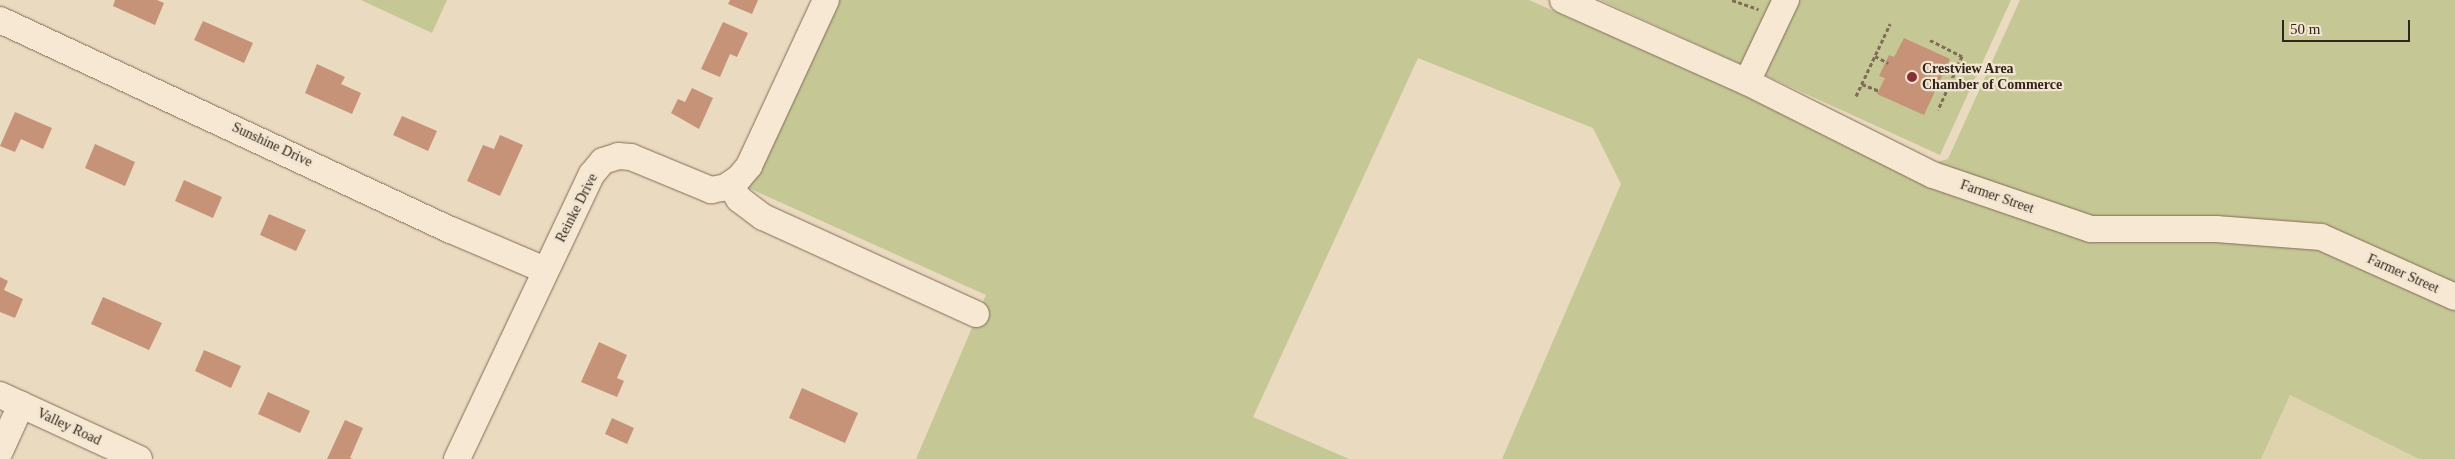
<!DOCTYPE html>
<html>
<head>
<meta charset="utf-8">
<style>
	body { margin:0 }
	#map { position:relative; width:2455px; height:459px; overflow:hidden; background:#eadac0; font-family:"Times New Roman",serif }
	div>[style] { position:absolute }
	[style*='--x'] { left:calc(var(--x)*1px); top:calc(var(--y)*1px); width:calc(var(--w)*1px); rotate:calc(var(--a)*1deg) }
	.farmland>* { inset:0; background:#dfd3ae }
	.green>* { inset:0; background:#c5c795 }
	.building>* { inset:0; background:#c69278 }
	.path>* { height:3px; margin-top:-1.5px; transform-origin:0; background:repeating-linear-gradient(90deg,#816c59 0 4px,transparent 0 6.5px) }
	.roads { filter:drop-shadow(0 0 1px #816c59) drop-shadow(0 0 1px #816c59) }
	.minor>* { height:26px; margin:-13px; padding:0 13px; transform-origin:13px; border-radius:13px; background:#f6e8d2 }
	.dots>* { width:14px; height:14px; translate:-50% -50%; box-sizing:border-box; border:2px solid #f2e5cf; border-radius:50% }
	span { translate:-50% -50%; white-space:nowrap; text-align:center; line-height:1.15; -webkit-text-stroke:4.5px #f2e5cf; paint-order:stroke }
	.poi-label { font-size:14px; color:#32251d; font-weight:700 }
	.left { translate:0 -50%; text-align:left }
	.street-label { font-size:14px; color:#32251d }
	.scale { position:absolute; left:2282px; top:20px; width:128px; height:22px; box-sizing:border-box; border:2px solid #32251d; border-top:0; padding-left:6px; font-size:15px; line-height:18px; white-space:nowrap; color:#32251d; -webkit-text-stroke:4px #f2e5cf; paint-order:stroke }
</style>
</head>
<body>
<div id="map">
	<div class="farmland">
		<div style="clip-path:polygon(2290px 395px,2419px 459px,2261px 459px)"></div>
	</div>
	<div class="green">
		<div style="clip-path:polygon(361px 0,447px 0,432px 33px)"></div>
		<div style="clip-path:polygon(837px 0,1529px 0,1826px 131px,2092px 238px,2319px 245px,2455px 306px,2455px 459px,2419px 459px,2290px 395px,2261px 459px,1502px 459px,1621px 184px,1593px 128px,1418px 58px,1253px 417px,1349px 459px,916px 459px,986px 295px,744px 186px)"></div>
		<div style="clip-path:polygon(1600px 0,2011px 0,1940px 155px)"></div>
		<div style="clip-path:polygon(2020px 0,2455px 0,2455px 288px,2325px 229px,2092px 220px,1928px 163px,1931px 159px,1937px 162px,1948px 159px)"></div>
	</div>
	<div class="building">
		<div style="clip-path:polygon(115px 0,157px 0,164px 3px,155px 25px,113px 6px)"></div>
		<div style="clip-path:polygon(730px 0,758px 0,752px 14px,728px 4px)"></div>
		<div style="clip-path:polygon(203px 21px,253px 43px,244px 63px,194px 40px)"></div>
		<div style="clip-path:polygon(723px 22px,748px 33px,737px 57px,730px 54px,720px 77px,701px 69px)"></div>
		<div style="clip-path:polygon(1904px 38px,1950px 59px,1924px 115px,1877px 94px,1885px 78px,1879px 76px,1889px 55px,1894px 57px)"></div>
		<div style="clip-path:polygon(317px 64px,345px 77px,341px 84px,361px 93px,352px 114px,305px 93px)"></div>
		<div style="clip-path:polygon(692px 88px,713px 98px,699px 129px,671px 113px,678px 99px,685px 102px)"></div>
		<div style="clip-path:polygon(15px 112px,52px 128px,43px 149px,21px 139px,15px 152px,0 146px)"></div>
		<div style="clip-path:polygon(402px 116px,437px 131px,428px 151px,393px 135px)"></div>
		<div style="clip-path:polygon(500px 135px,523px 145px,500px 196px,467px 181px,483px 145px,494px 149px)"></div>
		<div style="clip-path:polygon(95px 144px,135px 162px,125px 186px,85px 168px)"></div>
		<div style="clip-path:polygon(184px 180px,222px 197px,213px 218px,175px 201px)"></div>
		<div style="clip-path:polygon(269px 214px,306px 230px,296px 251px,260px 235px)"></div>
		<div style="clip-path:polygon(0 277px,8px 281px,4px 290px,23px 299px,15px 318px,0 312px)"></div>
		<div style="clip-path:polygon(103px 297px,162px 323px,149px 350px,91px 324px)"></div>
		<div style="clip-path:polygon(599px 342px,627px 355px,617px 378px,624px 381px,617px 397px,581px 382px)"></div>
		<div style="clip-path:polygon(204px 350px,241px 366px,231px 388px,195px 371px)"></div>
		<div style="clip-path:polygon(802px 388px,858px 413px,845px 443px,789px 418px)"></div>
		<div style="clip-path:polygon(268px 392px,310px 411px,300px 433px,258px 414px)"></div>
		<div style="clip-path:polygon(612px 418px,634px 428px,627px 444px,605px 434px)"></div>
		<div style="clip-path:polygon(345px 420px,363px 428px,350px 458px,353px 459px,327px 459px)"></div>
	</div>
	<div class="path">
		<div style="--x:1732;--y:0;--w:28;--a:19"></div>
		<div style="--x:1930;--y:40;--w:36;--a:27"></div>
		<div style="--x:1962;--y:56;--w:59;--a:114"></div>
		<div style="--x:1875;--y:56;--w:15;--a:28"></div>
		<div style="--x:1862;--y:84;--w:18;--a:22"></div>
		<div style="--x:1856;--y:96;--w:80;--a:-64.7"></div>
	</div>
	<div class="roads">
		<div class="minor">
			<div style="--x:1563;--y:0;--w:201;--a:24"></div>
			<div style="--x:1747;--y:82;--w:208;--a:26.6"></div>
			<div style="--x:1933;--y:175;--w:167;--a:18.9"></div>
			<div style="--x:2091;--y:229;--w:125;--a:0"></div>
			<div style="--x:2216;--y:229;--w:105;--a:4.4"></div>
			<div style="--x:2321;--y:237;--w:147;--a:24.1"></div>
			<div style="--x:0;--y:20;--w:497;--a:25"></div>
			<div style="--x:451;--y:230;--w:102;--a:23.1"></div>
			<div style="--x:1747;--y:82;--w:91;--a:-64.6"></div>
			<div style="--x:730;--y:185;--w:17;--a:57"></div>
			<div style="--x:739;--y:199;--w:30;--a:37"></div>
			<div style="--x:763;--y:217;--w:234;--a:24.5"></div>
			<div style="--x:0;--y:395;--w:153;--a:24.7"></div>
			<div style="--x:0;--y:451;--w:51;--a:-65.5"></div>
			<div style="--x:457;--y:459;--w:315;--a:-64.7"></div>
			<div style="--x:592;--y:174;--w:17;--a:-50"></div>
			<div style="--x:603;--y:161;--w:16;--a:-18"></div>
			<div style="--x:618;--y:156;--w:13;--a:4"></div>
			<div style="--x:631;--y:157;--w:87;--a:22.4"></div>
			<div style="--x:711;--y:190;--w:15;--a:-11"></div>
			<div style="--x:726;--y:187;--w:16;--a:-35"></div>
			<div style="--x:739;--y:178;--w:16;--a:-50"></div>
			<div style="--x:749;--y:166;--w:183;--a:-65.1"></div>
		</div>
	</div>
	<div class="dots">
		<div style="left:1912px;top:77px;background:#8c2e35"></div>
	</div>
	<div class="poi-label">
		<span class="left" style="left:1922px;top:77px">Crestview Area<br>Chamber of Commerce</span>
	</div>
	<div class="street-label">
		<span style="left:272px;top:145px;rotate:25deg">Sunshine Drive</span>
		<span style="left:1997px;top:197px;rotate:19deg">Farmer Street</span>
		<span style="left:577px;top:208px;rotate:-63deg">Reinke Drive</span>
		<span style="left:2403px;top:274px;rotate:24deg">Farmer Street</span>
		<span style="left:69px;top:427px;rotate:25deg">Valley Road</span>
	</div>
	<div class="scale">50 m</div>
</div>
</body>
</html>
